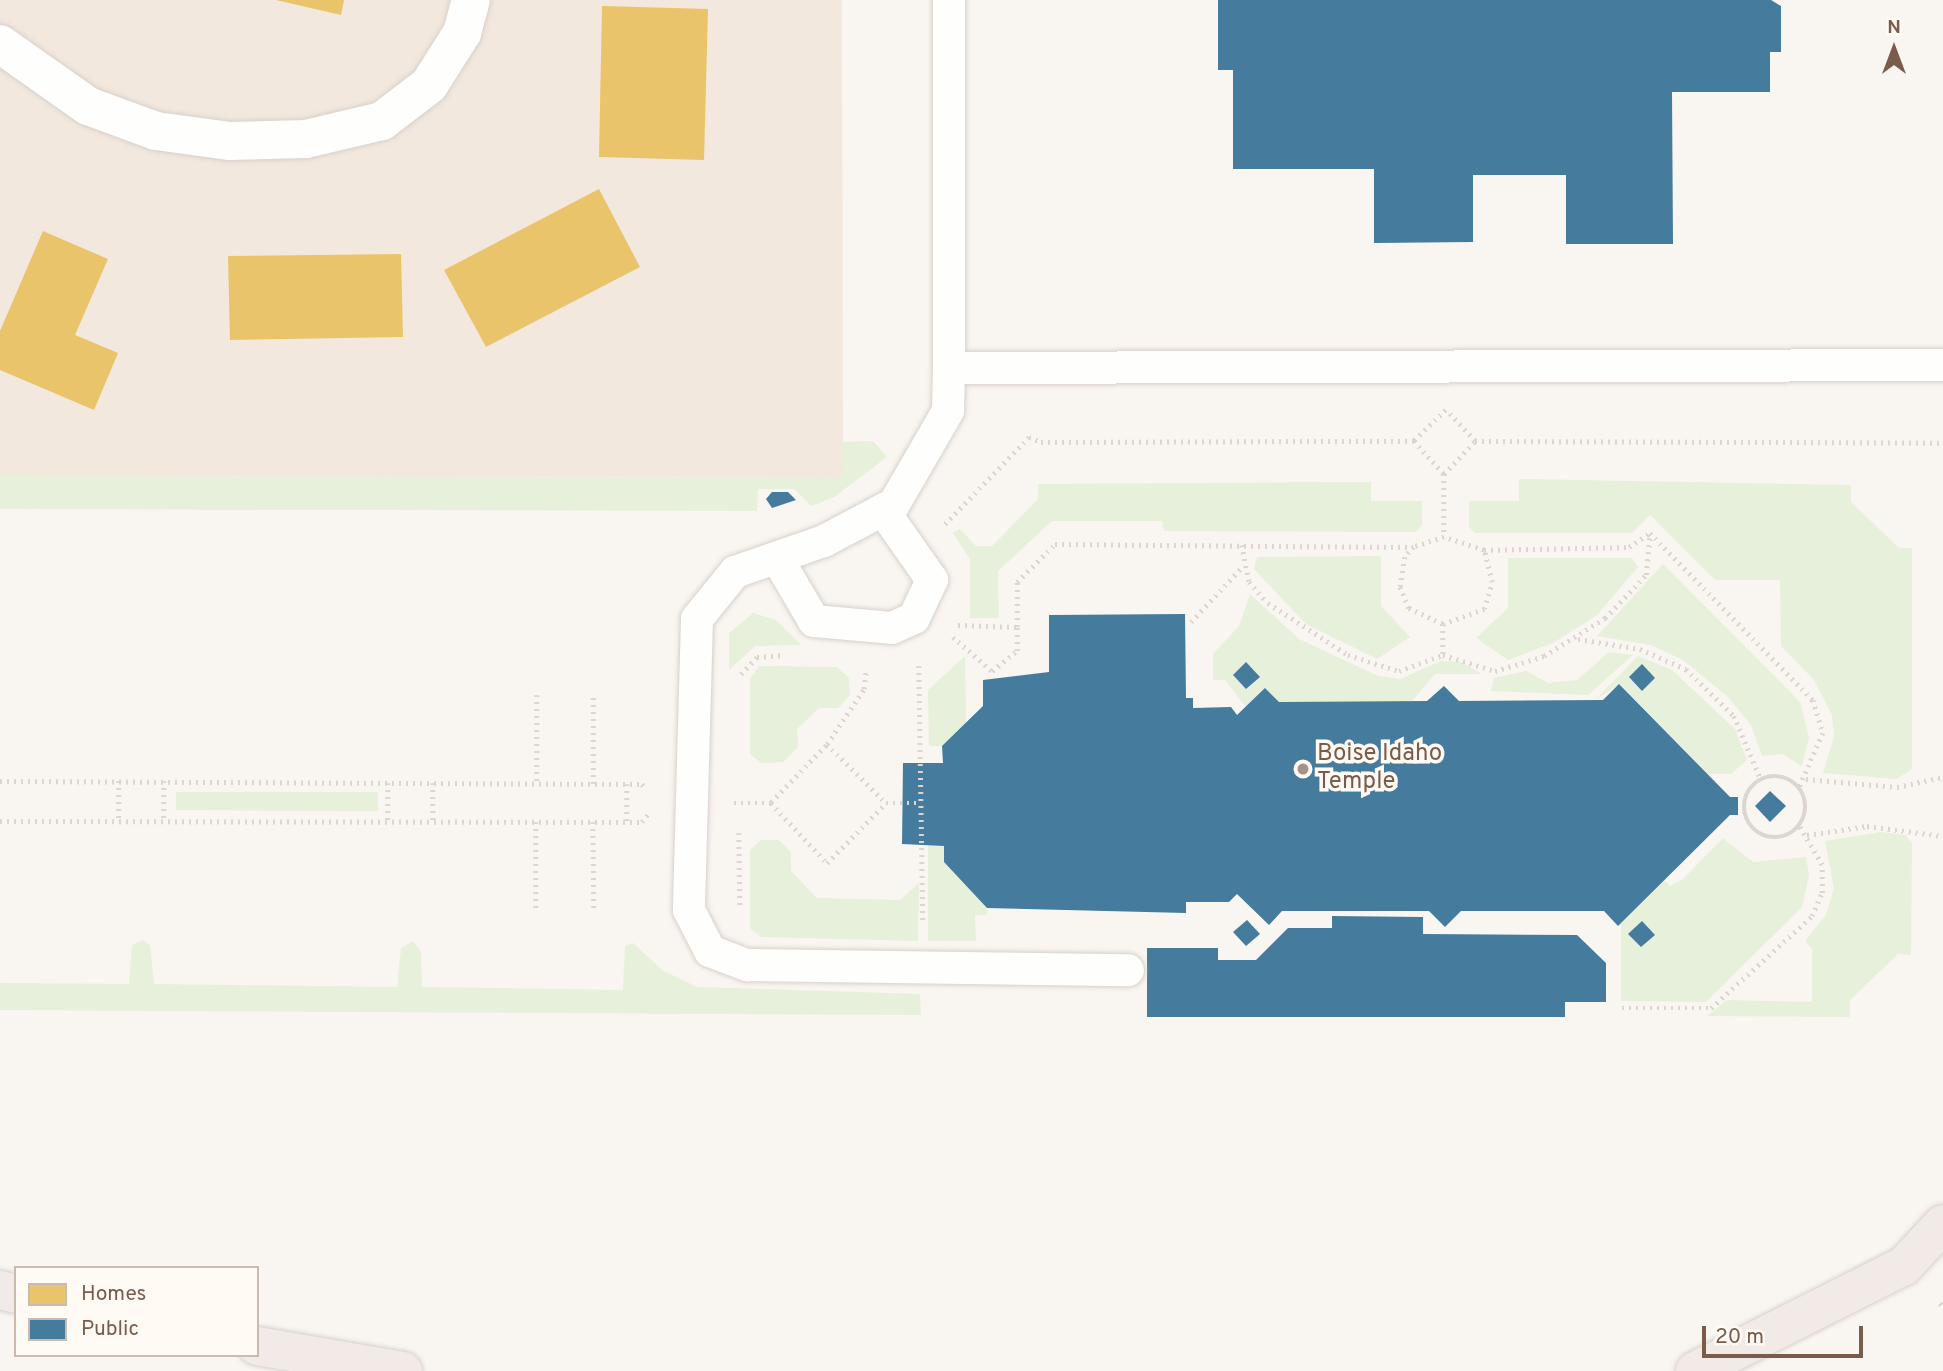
<!DOCTYPE html>
<html>
<head>
<meta charset="utf-8">
<style>
	body { margin:0 }
	#map { position:relative; width:1943px; height:1371px; overflow:hidden; background:#f9f5f0; font-family:Overpass,sans-serif }
	div>[style] { position:absolute }
	[style*='--x'] { left:calc(var(--x)*1px); top:calc(var(--y)*1px); width:calc(var(--w)*1px); rotate:calc(var(--a)*1deg) }
	.residential>* { inset:0; background:#f2e8de }
	.green>* { inset:0; background:#e7f0db }
	.homes>* { inset:0; background:#e9c46a }
	.public>* { inset:0; background:#457b9d }
	.path>* { height:4.5px; margin-top:-2.25px; transform-origin:0; background:repeating-linear-gradient(90deg,#dcd5d0 0 2px,transparent 0 7px) }
	.path>.ring { margin:-2.25px; padding:0; box-sizing:content-box; background:none; border:4.5px solid #dcd5d0; border-radius:50% }
	.roads { filter:drop-shadow(0 0 2px #d7d1cb) drop-shadow(0 0 2px #d7d1cb) }
	.service>* { height:32px; margin:-16px; padding:0 16px; transform-origin:16px; border-radius:16px; background:#fefefd }
	.minor>* { height:38px; margin:-19px; padding:0 19px; transform-origin:19px; border-radius:19px; background:#fefefd }
	.motorway>* { height:38px; margin:-19px; padding:0 19px; transform-origin:19px; border-radius:19px; background:#f2eae7 }
	.dots>* { width:19px; height:19px; translate:-50% -50%; box-sizing:border-box; border:4px solid #fffaf3; border-radius:50% }
	span { translate:-50% -50%; white-space:nowrap; text-align:center; line-height:1.15; -webkit-text-stroke:7px #fffaf3; paint-order:stroke }
	.poi-label { font-size:24px; color:#7a5c4d }
	.left { translate:0 -50%; text-align:left }
	.legend { position:absolute; left:14px; top:1266px; width:245px; height:91px; box-sizing:border-box; background:#fffaf3; border:2px solid #cabbb1; margin:0; padding:9px 12px; list-style:none; font-size:21px; color:#7a5c4d }
	.legend li { display:flex; align-items:center; gap:14px; height:35px }
	.legend b { width:35px; border:2px solid #cabbb1 }
	.north { position:absolute; left:1859px; top:14px; width:70px; height:70px; -webkit-text-stroke:5px #fffaf3; paint-order:stroke; rotate:0deg; font-size:19px; font-weight:700; line-height:28px; text-align:center; color:#7a5c4d }
	.north::after { content:''; display:block; margin:auto; width:24px; height:32px; background:#7a5c4d; clip-path:polygon(50% 0,100% 100%,50% 72%,0 100%) }
	.scale { position:absolute; left:1702px; top:1326px; width:161px; height:32px; box-sizing:border-box; border:4px solid #7a5c4d; border-top:0; padding-left:9px; font-size:21px; line-height:24px; white-space:nowrap; color:#7a5c4d; -webkit-text-stroke:5px #fffaf3; paint-order:stroke }
</style>
</head>
<body>
<div id="map">
	<div class="residential">
		<div style="clip-path:polygon(0 0,842px 0,843px 478px,0 476px)"></div>
	</div>
	<div class="green">
		<div style="clip-path:polygon(873px 441px,887px 457px,834px 497px,811px 506px,794px 489px,758px 489px,757px 511px,0 509px,0 476px,842px 478px,843px 442px)"></div>
		<div style="clip-path:polygon(1519px 479px,1851px 485px,1851px 502px,1899px 548px,1912px 548px,1912px 769px,1896px 779px,1823px 773px,1834px 737px,1832px 715px,1814px 680px,1781px 646px,1780px 580px,1715px 580px,1650px 515px,1632px 533px,1475px 533px,1469px 527px,1469px 501px,1519px 501px)"></div>
		<div style="clip-path:polygon(1371px 482px,1371px 501px,1422px 501px,1422px 525px,1416px 532px,1164px 531px,1162px 521px,1052px 521px,998px 571px,999px 618px,970px 618px,970px 559px,953px 533px,960px 529px,976px 546px,992px 546px,1038px 499px,1038px 484px)"></div>
		<div style="clip-path:polygon(1381px 556px,1381px 606px,1410px 637px,1377px 659px,1306px 624px,1254px 569px,1257px 557px)"></div>
		<div style="clip-path:polygon(1508px 558px,1632px 558px,1638px 567px,1597px 615px,1553px 643px,1508px 660px,1476px 638px,1508px 608px)"></div>
		<div style="clip-path:polygon(1663px 564px,1800px 702px,1809px 737px,1802px 766px,1782px 754px,1762px 756px,1751px 725px,1727px 696px,1683px 660px,1651px 645px,1597px 636px)"></div>
		<div style="clip-path:polygon(1250px 594px,1299px 639px,1378px 676px,1400px 679px,1441px 661px,1461px 662px,1482px 674px,1435px 674px,1412px 701px,1279px 702px,1265px 688px,1246px 707px,1225px 680px,1213px 680px,1213px 654px,1239px 626px)"></div>
		<div style="clip-path:polygon(753px 613px,776px 620px,801px 645px,755px 646px,729px 670px,729px 633px)"></div>
		<div style="clip-path:polygon(1609px 652px,1633px 655px,1588px 695px,1491px 691px,1494px 678px,1526px 671px,1548px 683px,1577px 680px)"></div>
		<div style="clip-path:polygon(965px 656px,966px 724px,942px 746px,929px 746px,928px 690px)"></div>
		<div style="clip-path:polygon(1638px 656px,1672px 670px,1735px 729px,1747px 760px,1731px 774px,1708px 774px,1620px 684px,1595px 700px)"></div>
		<div style="clip-path:polygon(759px 666px,837px 667px,849px 678px,850px 695px,838px 708px,819px 708px,797px 729px,798px 747px,783px 762px,761px 763px,750px 754px,750px 679px)"></div>
		<div style="clip-path:polygon(176px 792px,378px 792px,378px 811px,176px 810px)"></div>
		<div style="clip-path:polygon(1881px 832px,1905px 835px,1912px 843px,1911px 955px,1898px 954px,1850px 1000px,1850px 1017px,1707px 1016px,1727px 1000px,1812px 1002px,1812px 949px,1805px 941px,1826px 915px,1834px 889px,1825px 841px)"></div>
		<div style="clip-path:polygon(1723px 838px,1753px 862px,1806px 857px,1809px 875px,1802px 907px,1706px 1002px,1621px 1001px,1621px 923px,1664px 880px,1670px 886px,1683px 879px)"></div>
		<div style="clip-path:polygon(761px 840px,779px 840px,791px 852px,791px 871px,817px 898px,900px 900px,919px 883px,918px 941px,761px 937px,750px 928px,750px 850px)"></div>
		<div style="clip-path:polygon(928px 845px,944px 846px,944px 862px,987px 908px,987px 915px,975px 915px,976px 941px,928px 941px)"></div>
		<div style="clip-path:polygon(143px 940px,150px 945px,154px 984px,397px 987px,401px 948px,413px 941px,421px 952px,422px 987px,623px 990px,625px 946px,633px 943px,662px 970px,697px 987px,920px 994px,921px 1015px,0 1010px,0 983px,129px 984px,132px 945px)"></div>
	</div>
	<div class="homes">
		<div style="clip-path:polygon(276px 0,344px 0,341px 15px)"></div>
		<div style="clip-path:polygon(602px 6px,708px 9px,704px 160px,599px 157px)"></div>
		<div style="clip-path:polygon(599px 189px,640px 267px,486px 347px,444px 270px)"></div>
		<div style="clip-path:polygon(43px 231px,108px 259px,75px 335px,118px 353px,94px 410px,0 370px,0 331px)"></div>
		<div style="clip-path:polygon(401px 254px,403px 337px,230px 340px,228px 256px)"></div>
	</div>
	<div class="public">
		<div style="clip-path:polygon(1218px 0,1771px 0,1781px 6px,1781px 52px,1770px 52px,1770px 92px,1672px 92px,1673px 244px,1566px 244px,1566px 175px,1473px 175px,1473px 242px,1374px 243px,1374px 169px,1233px 169px,1233px 70px,1218px 70px)"></div>
		<div style="clip-path:polygon(772px 492px,788px 492px,796px 500px,772px 508px,766px 499px)"></div>
		<div style="clip-path:polygon(1185px 614px,1186px 698px,1193px 698px,1193px 708px,1231px 707px,1237px 715px,1265px 688px,1279px 702px,1427px 701px,1444px 686px,1459px 701px,1603px 700px,1619px 684px,1730px 797px,1738px 797px,1738px 815px,1730px 815px,1618px 926px,1604px 911px,1461px 911px,1445px 927px,1429px 911px,1282px 911px,1269px 925px,1237px 894px,1229px 902px,1186px 902px,1186px 913px,987px 908px,944px 862px,944px 846px,902px 844px,903px 763px,943px 763px,942px 746px,983px 706px,983px 680px,1049px 672px,1049px 615px)"></div>
		<div style="clip-path:polygon(1246px 662px,1260px 677px,1246px 689px,1233px 675px)"></div>
		<div style="clip-path:polygon(1642px 664px,1655px 678px,1642px 691px,1629px 677px)"></div>
		<div style="clip-path:polygon(1770px 791px,1786px 806px,1770px 822px,1755px 806px)"></div>
		<div style="clip-path:polygon(1332px 916px,1423px 917px,1423px 934px,1577px 935px,1606px 963px,1606px 1002px,1565px 1002px,1565px 1017px,1147px 1017px,1147px 948px,1218px 948px,1218px 960px,1256px 960px,1288px 928px,1332px 928px)"></div>
		<div style="clip-path:polygon(1247px 920px,1260px 934px,1246px 946px,1233px 932px)"></div>
		<div style="clip-path:polygon(1642px 921px,1655px 935px,1641px 947px,1628px 934px)"></div>
	</div>
	<div class="path">
		<div style="--x:1475;--y:441;--w:468;--a:0.2"></div>
		<div style="--x:1444;--y:474;--w:45;--a:-46.8"></div>
		<div style="--x:1475;--y:441;--w:42;--a:-133.1"></div>
		<div style="--x:1446;--y:410;--w:45;--a:135.9"></div>
		<div style="--x:1414;--y:441;--w:45;--a:47.7"></div>
		<div style="--x:1444;--y:474;--w:63;--a:90"></div>
		<div style="--x:1444;--y:537;--w:32;--a:162"></div>
		<div style="--x:1414;--y:547;--w:13;--a:132"></div>
		<div style="--x:1405;--y:557;--w:30;--a:99"></div>
		<div style="--x:1400;--y:587;--w:23;--a:67"></div>
		<div style="--x:1409;--y:608;--w:38;--a:25"></div>
		<div style="--x:1443;--y:624;--w:44;--a:-20.1"></div>
		<div style="--x:1484;--y:609;--w:28;--a:-73"></div>
		<div style="--x:1492;--y:582;--w:33;--a:-104"></div>
		<div style="--x:1484;--y:550;--w:42;--a:-162"></div>
		<div style="--x:945;--y:524;--w:121;--a:-46"></div>
		<div style="--x:1029;--y:437;--w:13;--a:23"></div>
		<div style="--x:1041;--y:442;--w:373;--a:-0.2"></div>
		<div style="--x:1242;--y:545;--w:38;--a:79"></div>
		<div style="--x:1249;--y:582;--w:28;--a:48"></div>
		<div style="--x:1268;--y:603;--w:95;--a:33"></div>
		<div style="--x:1348;--y:655;--w:53;--a:17.4"></div>
		<div style="--x:1399;--y:671;--w:47;--a:-20"></div>
		<div style="--x:1443;--y:655;--w:54;--a:17.1"></div>
		<div style="--x:1495;--y:671;--w:51;--a:-17"></div>
		<div style="--x:1544;--y:656;--w:72;--a:-31.9"></div>
		<div style="--x:1605;--y:618;--w:59;--a:-46.4"></div>
		<div style="--x:1646;--y:575;--w:42;--a:-84.6"></div>
		<div style="--x:1484;--y:550;--w:145;--a:-1.2"></div>
		<div style="--x:1629;--y:547;--w:25;--a:-34"></div>
		<div style="--x:1650;--y:533;--w:233;--a:45.7"></div>
		<div style="--x:1813;--y:700;--w:34;--a:73"></div>
		<div style="--x:1823;--y:733;--w:60;--a:113.6"></div>
		<div style="--x:1191;--y:622;--w:76;--a:-47.1"></div>
		<div style="--x:1443;--y:624;--w:31;--a:90"></div>
		<div style="--x:958;--y:625;--w:59;--a:1.9"></div>
		<div style="--x:1017;--y:627;--w:45;--a:-90"></div>
		<div style="--x:1017;--y:582;--w:54;--a:-45"></div>
		<div style="--x:1055;--y:544;--w:358;--a:0.5"></div>
		<div style="--x:953;--y:637;--w:52;--a:41.1"></div>
		<div style="--x:992;--y:671;--w:32;--a:-39"></div>
		<div style="--x:1017;--y:651;--w:24;--a:-90"></div>
		<div style="--x:1578;--y:639;--w:63;--a:9.2"></div>
		<div style="--x:1640;--y:649;--w:50;--a:23.5"></div>
		<div style="--x:1686;--y:669;--w:67;--a:44.4"></div>
		<div style="--x:1734;--y:716;--w:69;--a:67.1"></div>
		<div style="--x:919;--y:666;--w:257;--a:89.1"></div>
		<div style="--x:741;--y:674;--w:23;--a:-47"></div>
		<div style="--x:757;--y:657;--w:27;--a:-4"></div>
		<div style="--x:537;--y:695;--w:88;--a:90"></div>
		<div style="--x:827;--y:744;--w:66;--a:-56.1"></div>
		<div style="--x:864;--y:689;--w:20;--a:-84"></div>
		<div class="ring" style="left:1744px;top:776px;width:57.5px;height:57.5px"></div>
		<div style="--x:1806;--y:779;--w:91;--a:5"></div>
		<div style="--x:1897;--y:787;--w:47;--a:-12.3"></div>
		<div style="--x:0;--y:781;--w:642;--a:0.27"></div>
		<div style="--x:642;--y:784;--w:7;--a:45"></div>
		<div style="--x:119;--y:781;--w:41;--a:90"></div>
		<div style="--x:164;--y:781;--w:41;--a:90"></div>
		<div style="--x:388;--y:783;--w:39;--a:90"></div>
		<div style="--x:433;--y:783;--w:39;--a:90"></div>
		<div style="--x:593;--y:784;--w:89;--a:-90"></div>
		<div style="--x:627;--y:784;--w:38;--a:90"></div>
		<div style="--x:771;--y:802;--w:81;--a:-46"></div>
		<div style="--x:827;--y:744;--w:83;--a:45"></div>
		<div style="--x:734;--y:803;--w:37;--a:0"></div>
		<div style="--x:771;--y:803;--w:82;--a:47"></div>
		<div style="--x:827;--y:863;--w:84;--a:-45.5"></div>
		<div style="--x:886;--y:803;--w:34;--a:0"></div>
		<div style="--x:0;--y:821;--w:642;--a:0.09"></div>
		<div style="--x:642;--y:822;--w:9;--a:-54"></div>
		<div style="--x:536;--y:822;--w:87;--a:90"></div>
		<div style="--x:593;--y:822;--w:88;--a:89.3"></div>
		<div style="--x:739;--y:833;--w:75;--a:89.2"></div>
		<div style="--x:1807;--y:835;--w:61;--a:-8.5"></div>
		<div style="--x:1867;--y:826;--w:77;--a:7.5"></div>
		<div style="--x:1622;--y:1008;--w:89;--a:0"></div>
		<div style="--x:1711;--y:1008;--w:137;--a:-42.3"></div>
		<div style="--x:1812;--y:916;--w:25;--a:-67"></div>
		<div style="--x:1822;--y:893;--w:28;--a:-90"></div>
		<div style="--x:1822;--y:865;--w:45;--a:-120.5"></div>
		<div style="--x:1940;--y:1303;--w:4;--a:45"></div>
	</div>
	<div class="roads">
		<div class="service">
			<div style="--x:949;--y:0;--w:368;--a:90"></div>
			<div style="--x:949;--y:368;--w:994;--a:-0.17"></div>
			<div style="--x:949;--y:368;--w:43;--a:91.3"></div>
			<div style="--x:948;--y:411;--w:108;--a:120.1"></div>
			<div style="--x:894;--y:504;--w:79;--a:152.1"></div>
			<div style="--x:824;--y:541;--w:94;--a:160.8"></div>
			<div style="--x:735;--y:572;--w:60;--a:129"></div>
			<div style="--x:697;--y:619;--w:291;--a:91.6"></div>
			<div style="--x:689;--y:910;--w:46;--a:62.9"></div>
			<div style="--x:710;--y:951;--w:40;--a:21"></div>
			<div style="--x:747;--y:965;--w:381;--a:0.8"></div>
			<div style="--x:777;--y:558;--w:73;--a:59.6"></div>
			<div style="--x:814;--y:621;--w:78;--a:5.1"></div>
			<div style="--x:892;--y:628;--w:24;--a:-24"></div>
			<div style="--x:914;--y:618;--w:42;--a:-64.7"></div>
			<div style="--x:932;--y:580;--w:85;--a:-125"></div>
		</div>
		<div class="minor">
			<div style="--x:0;--y:44;--w:108;--a:35.2"></div>
			<div style="--x:88;--y:106;--w:72;--a:20.2"></div>
			<div style="--x:156;--y:131;--w:75;--a:7.7"></div>
			<div style="--x:230;--y:141;--w:76;--a:-1.5"></div>
			<div style="--x:306;--y:139;--w:78;--a:-13.3"></div>
			<div style="--x:382;--y:121;--w:59;--a:-37.5"></div>
			<div style="--x:429;--y:85;--w:62;--a:-57.6"></div>
			<div style="--x:462;--y:33;--w:34;--a:-75"></div>
		</div>
		<div class="motorway">
			<div style="--x:0;--y:1290;--w:16;--a:14"></div>
			<div style="--x:257;--y:1346;--w:148;--a:9.7"></div>
			<div style="--x:1695;--y:1371;--w:234;--a:-26.7"></div>
			<div style="--x:1904;--y:1266;--w:57;--a:-47.1"></div>
		</div>
	</div>
	<div class="dots">
		<div style="left:1303px;top:769px;background:#a69286"></div>
	</div>
	<div class="poi-label">
		<span class="left" style="left:1317px;top:769px">Boise Idaho<br>Temple</span>
	</div>
	<ul class="legend">
	<li><b style="height:19px;background:#e9c46a"></b>Homes</li>
	<li><b style="height:19px;background:#457b9d"></b>Public</li>
	</ul>
	<div class="north">N</div>
	<div class="scale">20 m</div>
</div>
</body>
</html>
